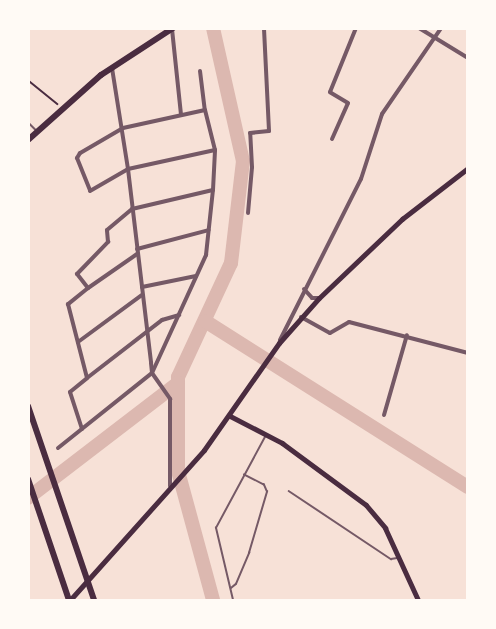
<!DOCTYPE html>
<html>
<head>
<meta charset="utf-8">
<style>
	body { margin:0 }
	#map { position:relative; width:496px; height:629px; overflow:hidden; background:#f7e1d7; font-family:"DejaVu Sans",sans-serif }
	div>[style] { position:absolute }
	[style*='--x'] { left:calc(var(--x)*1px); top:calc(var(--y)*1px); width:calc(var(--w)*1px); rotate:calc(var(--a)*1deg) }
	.river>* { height:14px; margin:-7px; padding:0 7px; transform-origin:7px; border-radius:7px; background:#dcb8b0 }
	.path>* { height:1.5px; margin:-0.75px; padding:0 0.75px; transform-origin:0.75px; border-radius:0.75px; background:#4a2c40 }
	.service>* { height:1.5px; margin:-0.75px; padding:0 0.75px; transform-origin:0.75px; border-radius:0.75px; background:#755966 }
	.minor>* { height:4px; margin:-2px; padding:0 2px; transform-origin:2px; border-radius:2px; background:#755966 }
	.secondary>* { height:5px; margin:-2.5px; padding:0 2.5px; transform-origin:2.5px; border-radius:2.5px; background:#4a2c40 }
	.primary>* { height:6px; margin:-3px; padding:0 3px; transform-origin:3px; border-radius:3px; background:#4a2c40 }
	.trunk>* { height:6px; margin:-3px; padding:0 3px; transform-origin:3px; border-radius:3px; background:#4a2c40 }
	span { translate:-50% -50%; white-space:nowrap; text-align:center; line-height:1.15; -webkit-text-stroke:4.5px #fffaf5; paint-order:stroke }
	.frame { position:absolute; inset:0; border:30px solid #fffaf5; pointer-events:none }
</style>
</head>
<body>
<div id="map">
	<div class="river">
		<div style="--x:213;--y:28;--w:136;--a:77.3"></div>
		<div style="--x:243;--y:161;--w:103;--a:96.7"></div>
		<div style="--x:231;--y:263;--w:126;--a:114.9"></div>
		<div style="--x:178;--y:377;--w:94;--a:90"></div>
		<div style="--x:178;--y:471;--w:134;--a:74.8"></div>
		<div style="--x:205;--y:321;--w:311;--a:32.3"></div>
		<div style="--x:28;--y:498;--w:189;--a:-37.5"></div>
	</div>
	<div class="path">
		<div style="--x:28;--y:80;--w:38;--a:39"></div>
	</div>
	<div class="service">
		<div style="--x:28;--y:122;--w:13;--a:45"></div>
		<div style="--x:289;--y:491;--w:123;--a:33.7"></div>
		<div style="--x:391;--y:559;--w:6;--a:-9"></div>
		<div style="--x:231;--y:588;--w:6;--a:-39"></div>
		<div style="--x:236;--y:584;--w:34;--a:-67"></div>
		<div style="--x:249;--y:553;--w:64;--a:-73.6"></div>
		<div style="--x:267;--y:492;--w:8;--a:-113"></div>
		<div style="--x:264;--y:485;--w:22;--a:-153"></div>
		<div style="--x:233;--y:600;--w:74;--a:-103.3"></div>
		<div style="--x:216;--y:528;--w:103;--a:-61.7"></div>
	</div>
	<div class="minor">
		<div style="--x:419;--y:28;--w:57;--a:31.5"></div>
		<div style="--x:172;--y:29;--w:86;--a:84"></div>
		<div style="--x:112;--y:68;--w:102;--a:81"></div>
		<div style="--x:128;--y:169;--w:195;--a:83.2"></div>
		<div style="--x:151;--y:363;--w:10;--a:84"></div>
		<div style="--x:152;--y:373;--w:32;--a:55"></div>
		<div style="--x:170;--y:399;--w:87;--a:90"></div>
		<div style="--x:200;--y:71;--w:39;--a:83"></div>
		<div style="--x:332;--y:139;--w:39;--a:-66"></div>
		<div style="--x:348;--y:103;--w:21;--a:-149"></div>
		<div style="--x:330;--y:92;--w:69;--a:-67.9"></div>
		<div style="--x:248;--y:213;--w:46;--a:-85"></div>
		<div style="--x:252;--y:167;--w:34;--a:-93"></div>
		<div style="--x:250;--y:133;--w:19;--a:-6"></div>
		<div style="--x:269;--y:131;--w:103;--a:-92.8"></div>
		<div style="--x:137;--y:249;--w:74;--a:-14.8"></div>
		<div style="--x:137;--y:254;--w:60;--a:145.2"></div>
		<div style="--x:88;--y:288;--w:18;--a:-128"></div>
		<div style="--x:77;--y:274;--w:45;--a:-45.9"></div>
		<div style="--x:108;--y:242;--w:12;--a:-95"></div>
		<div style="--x:107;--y:230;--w:33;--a:-40"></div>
		<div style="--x:132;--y:209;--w:83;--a:-13.2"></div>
		<div style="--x:142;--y:287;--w:55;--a:-11.5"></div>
		<div style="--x:88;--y:288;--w:26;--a:141"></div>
		<div style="--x:68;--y:304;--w:76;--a:75.6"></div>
		<div style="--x:87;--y:378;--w:95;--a:-37.7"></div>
		<div style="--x:162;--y:320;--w:18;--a:-16"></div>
		<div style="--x:304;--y:289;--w:12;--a:48"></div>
		<div style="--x:312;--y:298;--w:7;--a:0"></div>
		<div style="--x:301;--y:317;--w:33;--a:29"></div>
		<div style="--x:330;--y:333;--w:22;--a:-30"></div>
		<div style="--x:349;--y:322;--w:123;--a:14.6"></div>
		<div style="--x:280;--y:340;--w:180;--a:-63.3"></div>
		<div style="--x:361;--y:179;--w:68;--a:-72.1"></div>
		<div style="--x:382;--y:114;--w:104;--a:-55.5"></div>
		<div style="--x:78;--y:342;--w:79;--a:-36.3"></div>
		<div style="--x:384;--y:415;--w:83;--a:-74"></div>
		<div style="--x:82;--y:429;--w:39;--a:-108"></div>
		<div style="--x:70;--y:392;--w:22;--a:-39"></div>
		<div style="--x:58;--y:448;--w:120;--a:-38.6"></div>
		<div style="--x:152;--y:373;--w:130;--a:-65.4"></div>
		<div style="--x:206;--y:255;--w:65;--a:-83.9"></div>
		<div style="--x:213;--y:190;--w:40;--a:-87.1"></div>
		<div style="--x:215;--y:150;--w:41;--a:-104"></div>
		<div style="--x:205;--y:110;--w:84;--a:167.6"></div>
		<div style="--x:123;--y:128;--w:50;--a:149.8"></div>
		<div style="--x:80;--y:153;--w:6;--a:121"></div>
		<div style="--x:77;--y:158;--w:35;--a:68"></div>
		<div style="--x:90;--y:191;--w:44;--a:-30.1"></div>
		<div style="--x:128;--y:169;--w:89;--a:-12.3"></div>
	</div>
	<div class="secondary">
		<div style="--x:230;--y:416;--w:59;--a:27.4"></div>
		<div style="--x:282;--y:443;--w:104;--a:36.4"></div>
		<div style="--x:366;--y:505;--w:30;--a:50"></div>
		<div style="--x:385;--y:528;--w:79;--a:65.4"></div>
		<div style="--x:70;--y:600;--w:201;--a:-48.2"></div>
		<div style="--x:204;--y:450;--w:131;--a:-55"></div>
		<div style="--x:279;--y:343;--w:60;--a:-48.4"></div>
		<div style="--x:319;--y:298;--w:115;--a:-43.6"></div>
		<div style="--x:402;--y:219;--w:83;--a:-37.7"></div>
	</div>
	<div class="primary">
		<div style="--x:28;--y:140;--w:98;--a:-41.7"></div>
		<div style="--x:101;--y:75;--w:86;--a:-33.1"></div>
	</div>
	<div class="trunk">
		<div style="--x:28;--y:406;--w:205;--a:71.2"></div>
		<div style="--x:28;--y:479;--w:128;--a:71.3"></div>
	</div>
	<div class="frame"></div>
</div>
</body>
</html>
